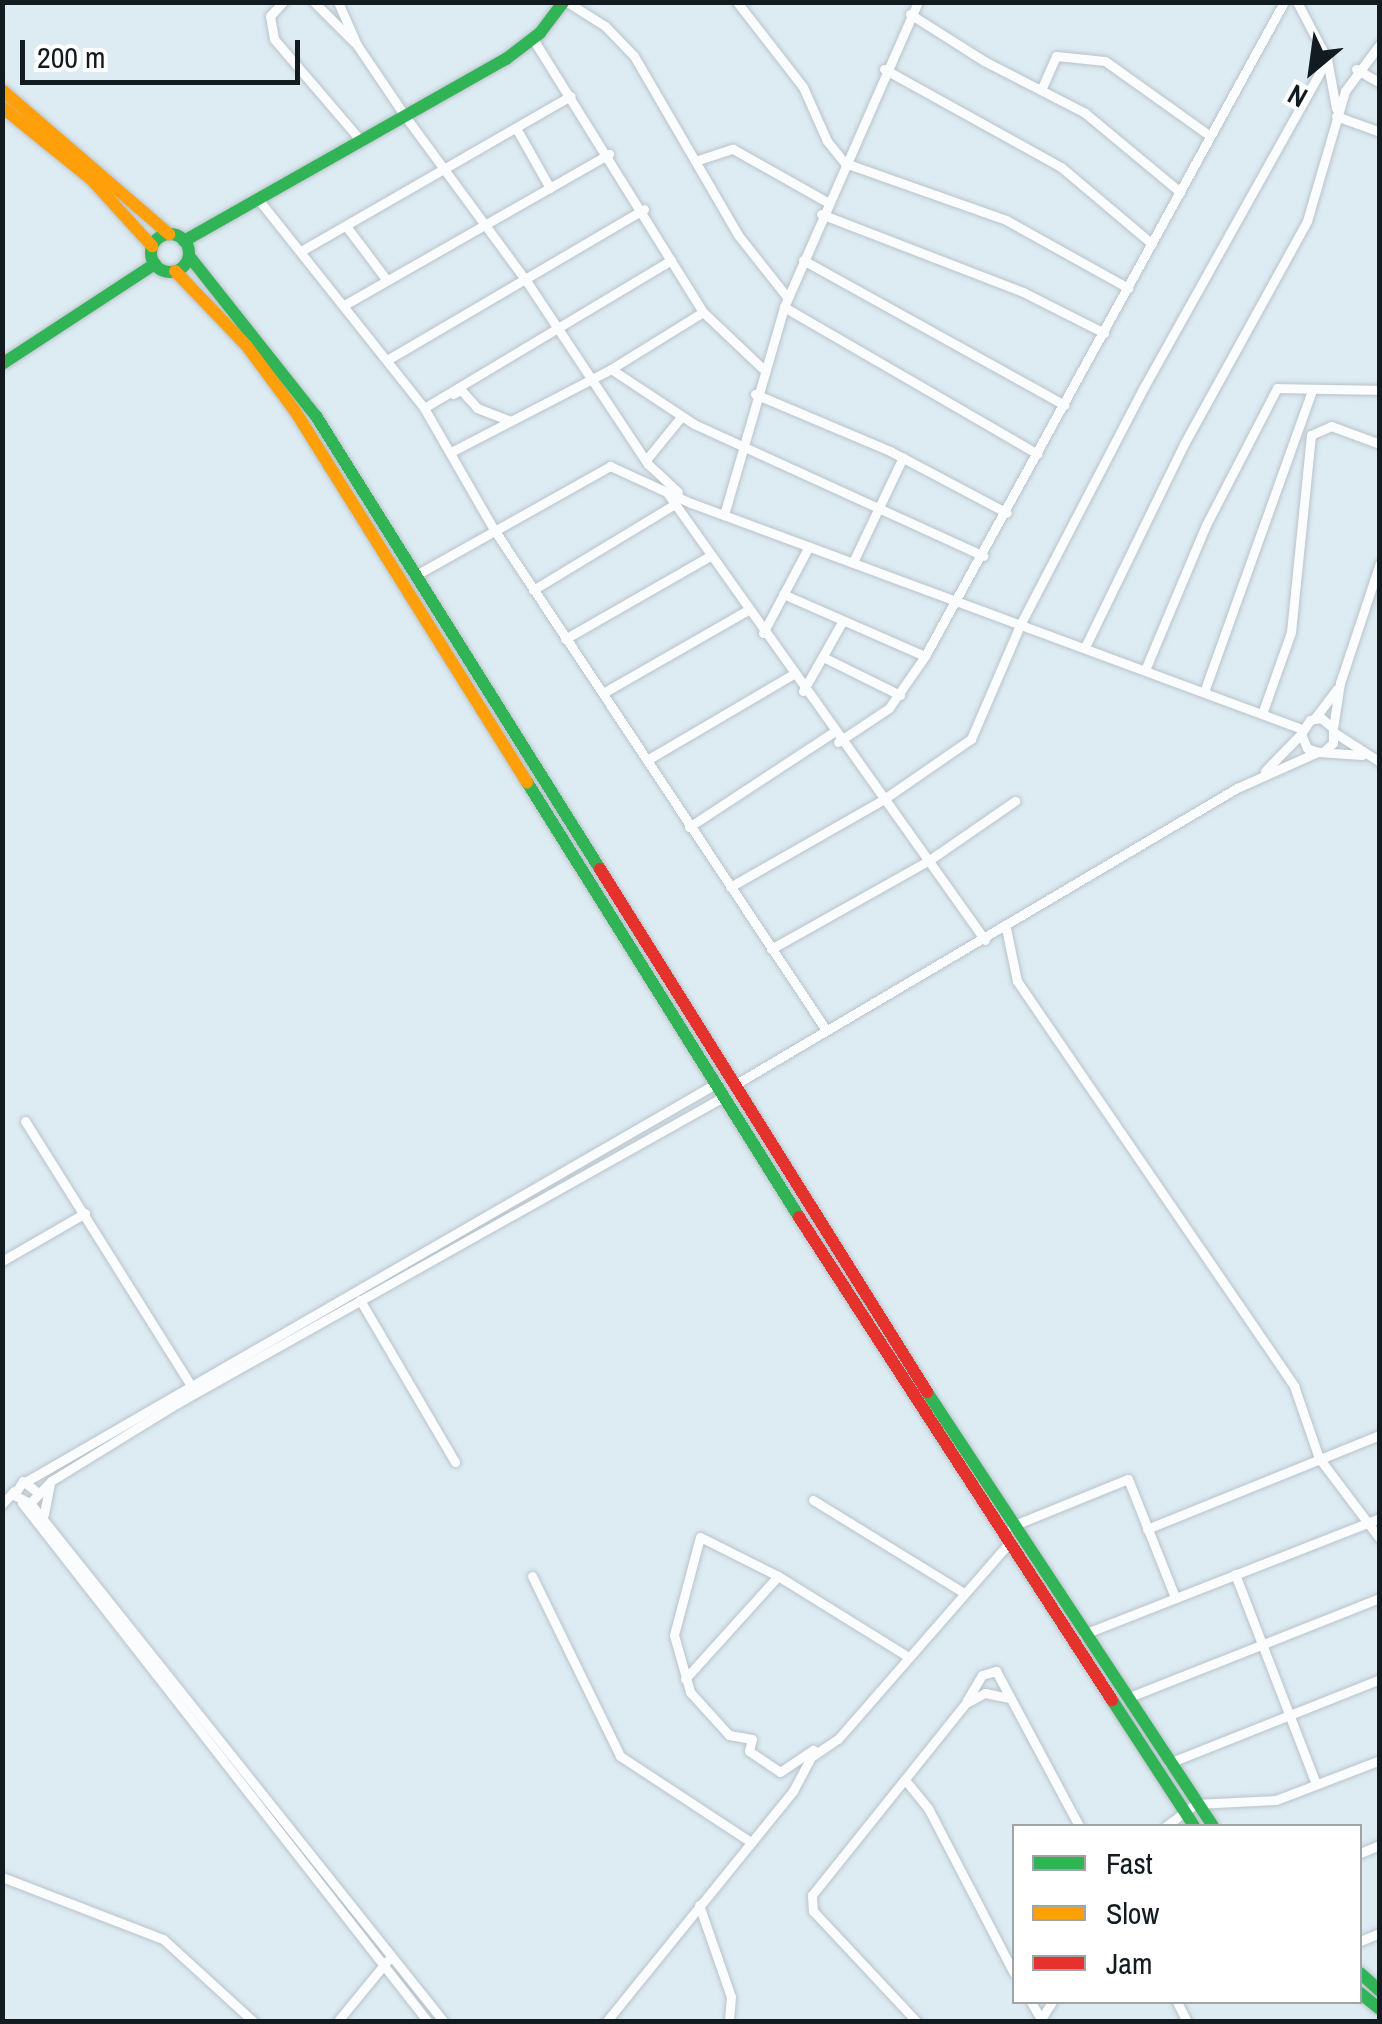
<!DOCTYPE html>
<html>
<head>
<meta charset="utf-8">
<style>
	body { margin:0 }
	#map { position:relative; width:1382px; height:2024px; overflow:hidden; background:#ddebf3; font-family:"Archivo Narrow",sans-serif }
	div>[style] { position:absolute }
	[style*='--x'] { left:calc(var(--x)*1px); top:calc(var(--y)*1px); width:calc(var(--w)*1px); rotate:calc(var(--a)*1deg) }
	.roads { filter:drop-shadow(0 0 2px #b9c3c9) drop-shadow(0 0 2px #b9c3c9) }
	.street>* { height:9px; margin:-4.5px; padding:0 4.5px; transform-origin:4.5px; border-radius:4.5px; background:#fafcfd }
	.fast>* { height:12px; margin:-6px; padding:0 6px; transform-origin:6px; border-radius:6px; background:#30b455 }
	.fast>.ring { margin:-6px; padding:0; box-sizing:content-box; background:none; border:12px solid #30b455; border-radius:50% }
	.slow>* { height:12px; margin:-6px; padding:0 6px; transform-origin:6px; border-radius:6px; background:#ff9f0a }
	.jam>* { height:12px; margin:-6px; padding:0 6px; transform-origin:6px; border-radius:6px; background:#e5322d }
	span { translate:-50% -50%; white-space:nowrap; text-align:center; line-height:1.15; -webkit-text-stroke:9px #fff; paint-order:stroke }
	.frame { position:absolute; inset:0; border:5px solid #121b1f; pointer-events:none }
	.legend { position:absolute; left:1012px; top:1824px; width:350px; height:180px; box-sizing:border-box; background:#fff; border:2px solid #a0a4a5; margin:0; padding:12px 18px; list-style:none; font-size:30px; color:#121b1f }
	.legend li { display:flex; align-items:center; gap:20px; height:50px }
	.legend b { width:50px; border:2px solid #a0a4a5 }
	.north { position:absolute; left:1262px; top:20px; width:100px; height:100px; -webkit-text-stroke:8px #fff; paint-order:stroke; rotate:209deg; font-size:28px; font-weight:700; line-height:40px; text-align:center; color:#121b1f }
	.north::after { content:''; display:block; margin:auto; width:35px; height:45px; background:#121b1f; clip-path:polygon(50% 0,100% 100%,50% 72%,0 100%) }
	.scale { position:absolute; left:20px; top:40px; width:280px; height:45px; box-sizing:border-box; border:5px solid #121b1f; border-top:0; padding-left:12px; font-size:30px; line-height:35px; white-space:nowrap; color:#121b1f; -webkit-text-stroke:8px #fff; paint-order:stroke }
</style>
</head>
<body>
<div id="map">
	<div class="roads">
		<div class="street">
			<div style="--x:283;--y:2;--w:19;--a:133"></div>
			<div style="--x:270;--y:16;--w:23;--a:80"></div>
			<div style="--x:274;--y:39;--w:134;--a:49.5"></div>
			<div style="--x:314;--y:2;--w:57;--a:45"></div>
			<div style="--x:338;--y:2;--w:47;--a:66.2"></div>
			<div style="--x:357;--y:45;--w:86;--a:55.9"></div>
			<div style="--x:405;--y:116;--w:206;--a:53.7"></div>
			<div style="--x:527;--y:282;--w:219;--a:56.4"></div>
			<div style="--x:648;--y:464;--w:41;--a:43"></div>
			<div style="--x:567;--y:2;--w:45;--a:32.3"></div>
			<div style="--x:605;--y:26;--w:42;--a:46"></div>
			<div style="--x:634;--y:56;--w:207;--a:59.8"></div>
			<div style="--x:738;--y:235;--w:80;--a:51.6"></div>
			<div style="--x:737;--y:2;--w:108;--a:52.2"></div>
			<div style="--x:803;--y:87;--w:59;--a:66"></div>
			<div style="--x:827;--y:141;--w:28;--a:51"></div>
			<div style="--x:845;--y:163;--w:171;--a:19.5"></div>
			<div style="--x:1006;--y:220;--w:140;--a:29.1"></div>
			<div style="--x:1297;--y:2;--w:64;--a:62.2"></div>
			<div style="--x:1327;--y:59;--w:50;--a:79.6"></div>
			<div style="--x:910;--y:14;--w:88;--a:32.4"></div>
			<div style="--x:984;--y:61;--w:114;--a:27.2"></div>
			<div style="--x:1085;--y:113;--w:124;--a:39.7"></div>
			<div style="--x:533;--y:39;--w:322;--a:58.1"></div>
			<div style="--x:703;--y:312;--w:81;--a:43.5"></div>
			<div style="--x:884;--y:69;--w:202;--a:29"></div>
			<div style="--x:1061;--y:167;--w:119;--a:40.2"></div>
			<div style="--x:1356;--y:69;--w:28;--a:30"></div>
			<div style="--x:1041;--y:90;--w:37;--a:-66"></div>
			<div style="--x:1056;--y:56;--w:49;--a:5.8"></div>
			<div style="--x:1105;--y:61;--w:129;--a:35.5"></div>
			<div style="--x:1336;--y:116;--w:47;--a:20"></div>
			<div style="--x:516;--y:128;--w:69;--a:60.5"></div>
			<div style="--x:695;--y:161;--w:40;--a:-18"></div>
			<div style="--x:733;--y:149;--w:108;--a:29.4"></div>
			<div style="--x:258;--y:199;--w:267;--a:51.5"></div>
			<div style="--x:424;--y:408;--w:138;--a:60.1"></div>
			<div style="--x:493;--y:528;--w:602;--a:56.44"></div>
			<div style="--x:821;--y:214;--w:217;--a:21.1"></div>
			<div style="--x:1023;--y:292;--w:91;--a:26.8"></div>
			<div style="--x:346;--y:226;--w:66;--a:53"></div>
			<div style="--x:301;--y:251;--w:311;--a:-29.9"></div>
			<div style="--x:803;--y:260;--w:299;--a:29"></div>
			<div style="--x:346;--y:304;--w:303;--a:-29.7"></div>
			<div style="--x:784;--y:307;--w:293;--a:30.1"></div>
			<div style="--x:387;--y:360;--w:298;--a:-30.4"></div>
			<div style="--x:611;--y:369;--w:100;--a:33.5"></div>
			<div style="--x:694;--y:424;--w:318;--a:24.5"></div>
			<div style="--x:453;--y:394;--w:9;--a:-27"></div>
			<div style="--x:461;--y:390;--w:24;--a:48"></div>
			<div style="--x:477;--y:408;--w:34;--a:21"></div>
			<div style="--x:755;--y:394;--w:147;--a:22.9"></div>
			<div style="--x:890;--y:451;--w:132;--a:27.9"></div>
			<div style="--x:424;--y:408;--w:288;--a:-30.9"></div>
			<div style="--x:451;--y:452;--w:180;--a:-27.4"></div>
			<div style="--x:611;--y:369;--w:108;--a:-31.8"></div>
			<div style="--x:646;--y:460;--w:55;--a:-50.9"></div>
			<div style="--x:668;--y:494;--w:547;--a:54.6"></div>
			<div style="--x:724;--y:515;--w:216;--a:-73.9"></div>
			<div style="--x:784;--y:307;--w:333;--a:-66.3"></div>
			<div style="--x:853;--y:562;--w:116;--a:-64.5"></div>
			<div style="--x:416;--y:575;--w:223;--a:-29.3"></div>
			<div style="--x:610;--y:466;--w:89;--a:24.6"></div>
			<div style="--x:691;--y:503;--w:651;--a:20.3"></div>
			<div style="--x:533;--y:590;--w:166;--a:-31.2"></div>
			<div style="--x:783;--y:594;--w:155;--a:23.6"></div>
			<div style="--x:763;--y:633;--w:98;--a:-62.1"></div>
			<div style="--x:565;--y:639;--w:167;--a:-29.8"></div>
			<div style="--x:1085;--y:647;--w:226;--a:-64"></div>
			<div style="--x:1184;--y:444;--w:255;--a:-61.1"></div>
			<div style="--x:1307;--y:221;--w:135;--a:-73.7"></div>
			<div style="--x:1345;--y:91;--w:59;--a:-53.3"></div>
			<div style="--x:823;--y:657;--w:86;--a:26.3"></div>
			<div style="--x:1145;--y:670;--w:157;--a:-67.2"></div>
			<div style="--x:1206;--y:525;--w:154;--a:-62.6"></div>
			<div style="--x:1277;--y:388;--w:103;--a:1.1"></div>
			<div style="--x:803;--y:691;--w:79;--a:-60.5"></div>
			<div style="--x:1204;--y:692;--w:320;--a:-70.3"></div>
			<div style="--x:603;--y:693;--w:167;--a:-29.8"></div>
			<div style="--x:1262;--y:714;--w:87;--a:-70.5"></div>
			<div style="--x:1291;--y:632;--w:198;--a:-84.2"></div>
			<div style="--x:1311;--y:435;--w:22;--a:-24"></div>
			<div style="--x:1331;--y:426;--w:52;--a:20.2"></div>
			<div style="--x:1315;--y:718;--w:36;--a:-53"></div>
			<div style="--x:1333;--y:728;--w:46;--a:-81.2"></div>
			<div style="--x:1340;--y:683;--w:126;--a:-71.6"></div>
			<div style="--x:1335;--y:733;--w:54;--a:32.8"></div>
			<div style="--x:838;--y:742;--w:61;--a:-33.7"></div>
			<div style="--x:889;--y:708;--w:63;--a:-55.3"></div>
			<div style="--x:925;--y:656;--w:746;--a:-61.24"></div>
			<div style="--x:1324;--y:751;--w:12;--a:-42"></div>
			<div style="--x:1333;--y:743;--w:15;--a:-90"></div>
			<div style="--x:1333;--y:728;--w:16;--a:-140"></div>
			<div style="--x:1321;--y:718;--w:11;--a:170"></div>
			<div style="--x:1310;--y:720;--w:17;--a:123"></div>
			<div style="--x:1301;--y:734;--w:15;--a:67"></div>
			<div style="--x:1307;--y:748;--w:12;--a:20"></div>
			<div style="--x:1318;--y:752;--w:44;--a:3.9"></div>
			<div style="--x:647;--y:760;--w:168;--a:-30.4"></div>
			<div style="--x:1265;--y:771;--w:52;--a:-45.8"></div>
			<div style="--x:689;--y:827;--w:171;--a:-33.3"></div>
			<div style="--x:730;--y:887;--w:177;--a:-29.7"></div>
			<div style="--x:884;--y:799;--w:106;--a:-34.6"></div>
			<div style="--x:971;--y:739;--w:126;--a:-66.7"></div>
			<div style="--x:1021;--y:623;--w:266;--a:-62.5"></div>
			<div style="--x:1144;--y:387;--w:376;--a:-60.8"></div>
			<div style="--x:1006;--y:928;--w:54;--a:78.3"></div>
			<div style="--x:1017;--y:981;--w:491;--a:55.6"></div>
			<div style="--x:1294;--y:1386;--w:76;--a:70.9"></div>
			<div style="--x:1319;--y:1458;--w:101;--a:53"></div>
			<div style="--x:771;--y:949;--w:180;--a:-29.3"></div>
			<div style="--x:928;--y:861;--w:106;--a:-34.6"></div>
			<div style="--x:736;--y:1084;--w:582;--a:-30.58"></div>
			<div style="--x:1237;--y:788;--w:89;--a:-24"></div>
			<div style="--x:25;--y:1121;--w:308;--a:57.9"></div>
			<div style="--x:2;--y:1261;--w:96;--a:-30"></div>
			<div style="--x:360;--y:1300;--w:188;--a:59.6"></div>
			<div style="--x:27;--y:1481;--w:797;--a:-29.98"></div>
			<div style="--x:37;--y:1492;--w:18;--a:-142"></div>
			<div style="--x:23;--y:1481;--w:17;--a:123"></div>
			<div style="--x:14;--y:1495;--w:18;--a:27"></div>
			<div style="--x:30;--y:1503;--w:30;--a:-46"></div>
			<div style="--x:51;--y:1481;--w:147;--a:-31.6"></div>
			<div style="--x:176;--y:1404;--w:629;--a:-29.29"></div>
			<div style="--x:813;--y:1500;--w:177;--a:31.6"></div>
			<div style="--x:22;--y:1503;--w:659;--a:51.96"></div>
			<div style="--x:30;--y:1503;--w:664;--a:51.42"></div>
			<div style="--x:2;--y:1504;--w:18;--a:-47"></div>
			<div style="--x:44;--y:1514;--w:33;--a:-79"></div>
			<div style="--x:1012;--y:1526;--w:125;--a:-22.1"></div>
			<div style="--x:1128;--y:1479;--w:127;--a:68.3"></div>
			<div style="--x:1147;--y:1529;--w:251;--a:-22"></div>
			<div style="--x:1235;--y:1574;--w:225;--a:68.9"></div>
			<div style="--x:532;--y:1576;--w:200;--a:63.9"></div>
			<div style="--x:620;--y:1756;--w:157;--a:33.3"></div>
			<div style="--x:778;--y:1576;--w:87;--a:-153.4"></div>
			<div style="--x:700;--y:1537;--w:101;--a:104.9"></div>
			<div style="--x:674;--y:1635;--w:59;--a:74.3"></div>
			<div style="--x:690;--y:1692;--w:58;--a:47.8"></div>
			<div style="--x:729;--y:1735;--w:23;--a:10"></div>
			<div style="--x:752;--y:1739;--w:12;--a:104"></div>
			<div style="--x:749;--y:1751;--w:37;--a:34"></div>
			<div style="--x:780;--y:1772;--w:40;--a:-34"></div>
			<div style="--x:1084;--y:1634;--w:318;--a:-21.4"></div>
			<div style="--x:685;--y:1679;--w:139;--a:-47.9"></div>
			<div style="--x:778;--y:1576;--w:152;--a:31.8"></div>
			<div style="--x:1127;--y:1698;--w:272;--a:-21.6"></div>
			<div style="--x:967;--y:1700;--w:29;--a:-59"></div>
			<div style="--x:982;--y:1675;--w:15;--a:-16"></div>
			<div style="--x:996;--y:1671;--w:176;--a:61.8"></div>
			<div style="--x:1169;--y:1763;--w:227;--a:-21.7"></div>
			<div style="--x:906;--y:1781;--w:35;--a:51"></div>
			<div style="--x:928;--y:1808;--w:186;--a:62.5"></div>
			<div style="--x:1166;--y:1826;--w:36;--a:-37"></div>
			<div style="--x:1195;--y:1804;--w:81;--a:-2.8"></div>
			<div style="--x:1276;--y:1800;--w:111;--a:-21"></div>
			<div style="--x:1360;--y:1853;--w:22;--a:-22"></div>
			<div style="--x:2;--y:1877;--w:173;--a:21.1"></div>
			<div style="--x:163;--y:1939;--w:123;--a:42.4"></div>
			<div style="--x:699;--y:1905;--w:97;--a:70.8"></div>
			<div style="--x:731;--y:1997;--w:25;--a:95"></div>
			<div style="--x:1360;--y:1941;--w:22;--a:-22"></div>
			<div style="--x:1031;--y:2002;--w:20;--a:60"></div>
			<div style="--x:1177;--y:2002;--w:22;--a:63"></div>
			<div style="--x:337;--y:2022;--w:80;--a:-50.6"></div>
			<div style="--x:606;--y:2022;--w:297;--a:-51"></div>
			<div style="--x:793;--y:1791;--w:38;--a:-62"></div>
			<div style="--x:811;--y:1757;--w:32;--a:-34"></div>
			<div style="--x:838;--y:1739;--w:259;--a:-48.9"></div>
			<div style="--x:917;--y:2022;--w:152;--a:-133.1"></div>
			<div style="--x:813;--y:1911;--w:16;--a:-94"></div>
			<div style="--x:812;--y:1895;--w:246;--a:-51.3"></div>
			<div style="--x:966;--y:1703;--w:21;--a:-28"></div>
			<div style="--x:985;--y:1693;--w:25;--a:12"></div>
			<div style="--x:1039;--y:2022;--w:24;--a:-57"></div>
		</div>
		<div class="fast">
			<div class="ring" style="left:151px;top:234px;width:26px;height:26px"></div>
			<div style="--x:184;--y:241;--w:370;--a:-29.5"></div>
			<div style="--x:506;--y:59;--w:43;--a:-37.4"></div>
			<div style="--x:540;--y:33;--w:39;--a:-53"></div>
			<div style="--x:189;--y:256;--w:204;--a:51.6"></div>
			<div style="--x:316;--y:416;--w:535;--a:57.92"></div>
			<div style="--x:2;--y:364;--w:183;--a:-33.2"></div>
			<div style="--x:527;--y:782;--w:513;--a:57.98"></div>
			<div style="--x:927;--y:1392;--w:520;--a:56.62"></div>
			<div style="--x:1112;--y:1700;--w:150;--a:56.9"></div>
			<div style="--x:1360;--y:1973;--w:27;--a:42"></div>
			<div style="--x:1360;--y:1993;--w:26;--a:39"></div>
		</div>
		<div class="slow">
			<div style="--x:2;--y:90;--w:221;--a:40.8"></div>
			<div style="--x:2;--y:107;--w:114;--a:39"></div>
			<div style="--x:91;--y:179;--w:91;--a:47.7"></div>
			<div style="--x:175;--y:271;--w:103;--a:46.2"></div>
			<div style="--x:246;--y:345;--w:82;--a:53.4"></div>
			<div style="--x:295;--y:411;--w:438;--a:58"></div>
		</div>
		<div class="jam">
			<div style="--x:600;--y:869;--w:617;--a:57.98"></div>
			<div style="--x:799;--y:1217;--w:576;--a:57.06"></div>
		</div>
	</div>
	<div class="frame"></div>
	<ul class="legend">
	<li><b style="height:12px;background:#30b455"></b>Fast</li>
	<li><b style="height:12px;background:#ff9f0a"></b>Slow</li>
	<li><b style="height:12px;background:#e5322d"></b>Jam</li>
	</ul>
	<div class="north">N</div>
	<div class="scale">200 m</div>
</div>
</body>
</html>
